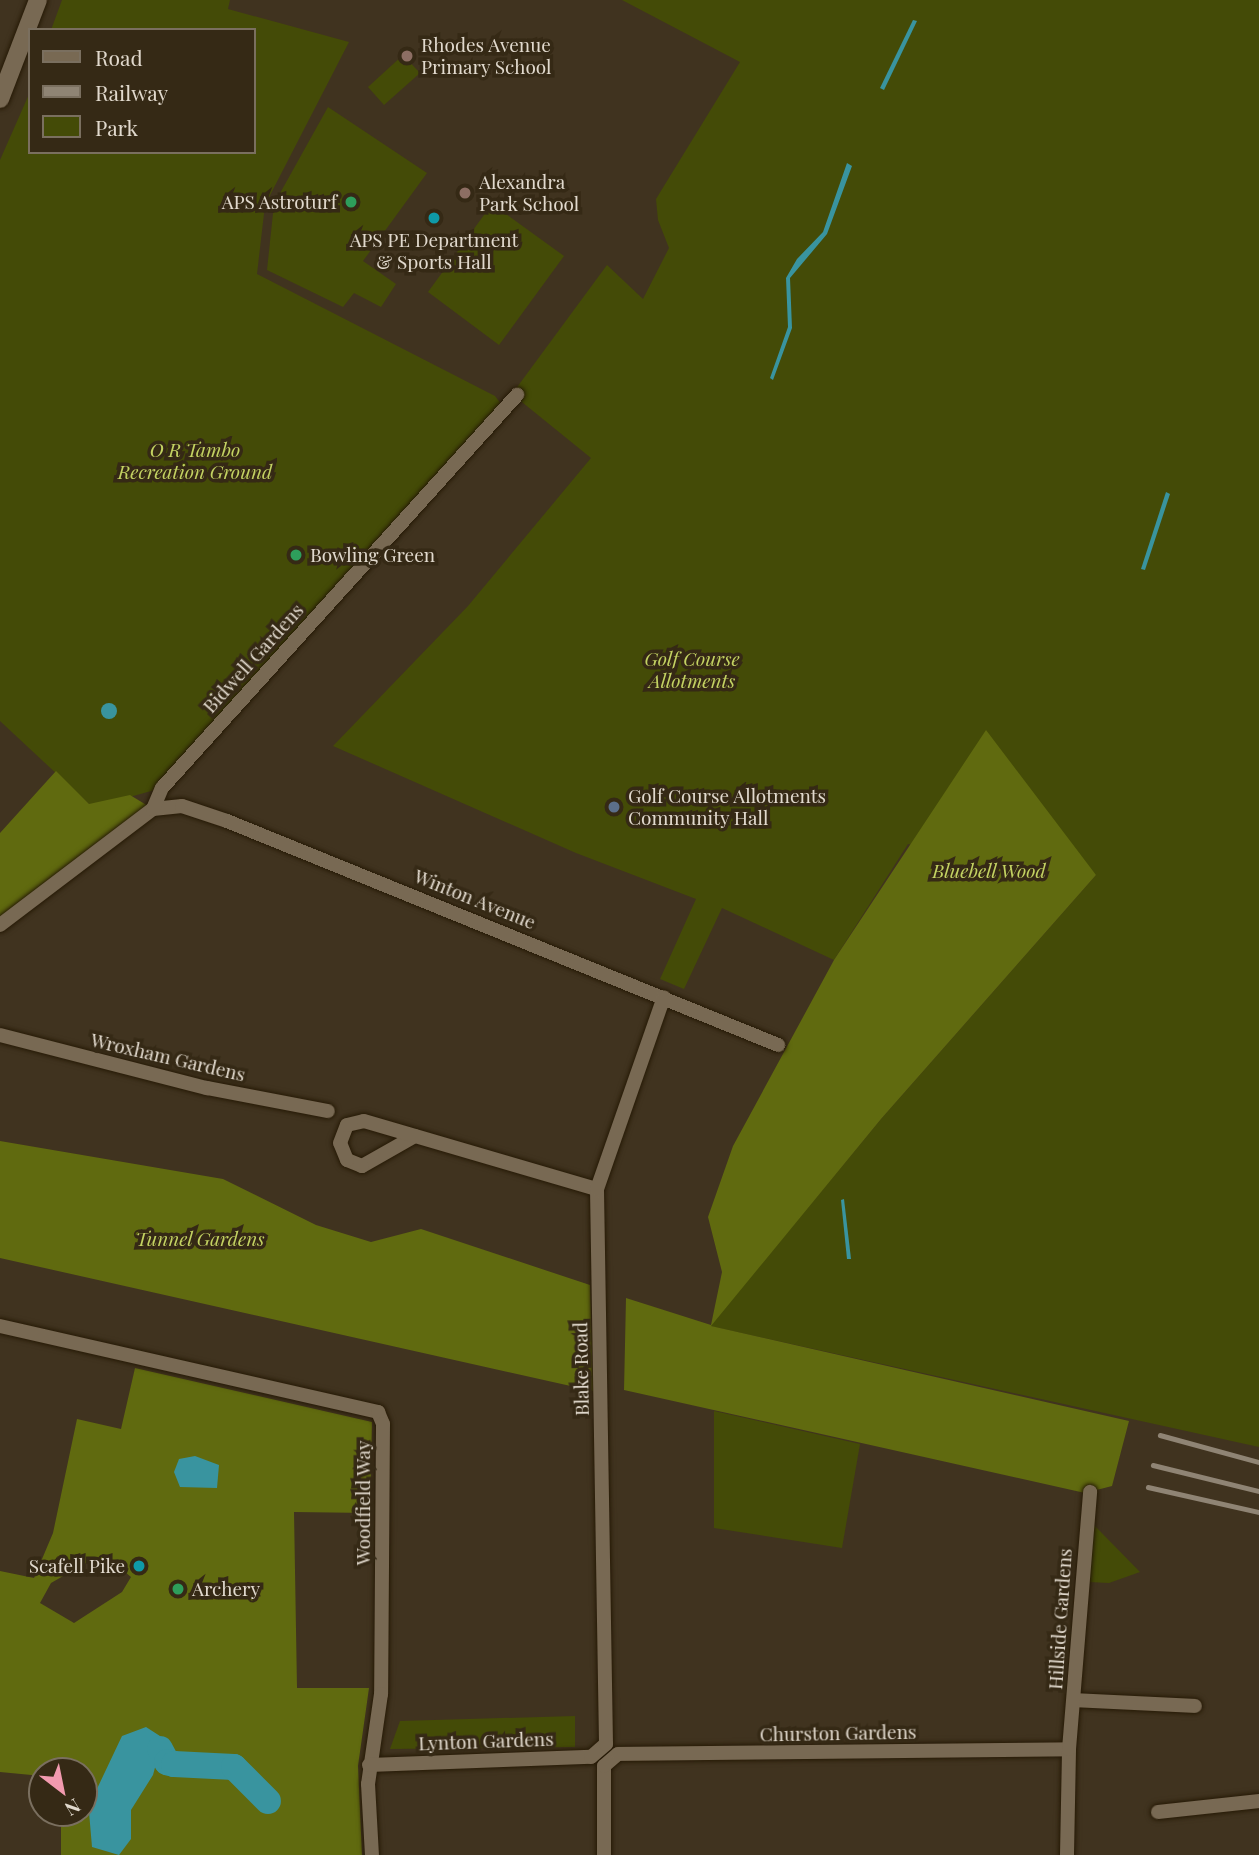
<!DOCTYPE html>
<html>
<head>
<meta charset="utf-8">
<style>
	body { margin:0 }
	#map { position:relative; width:1259px; height:1855px; overflow:hidden; background:#40331f; font-family:"Playfair Display",serif }
	div>[style] { position:absolute }
	[style*='--x'] { left:calc(var(--x)*1px); top:calc(var(--y)*1px); width:calc(var(--w)*1px); rotate:calc(var(--a)*1deg) }
	.green>* { inset:0; background:#444b07 }
	.forest>* { inset:0; background:#606a0f }
	.water>* { inset:0; background:#39949f }
	.round { border-radius:50% }
	.river>* { height:26px; margin:-13px; padding:0 13px; transform-origin:13px; border-radius:13px; background:#39949f }
	.roads { filter:drop-shadow(0 0 2px #261a06) drop-shadow(0 0 2px #261a06) }
	.street>* { height:14px; margin:-7px; padding:0 7px; transform-origin:7px; border-radius:7px; background:#786953 }
	.secondary>* { height:18px; margin:-9px; padding:0 9px; transform-origin:9px; border-radius:9px; background:#786953 }
	.rail>* { height:4.5px; margin:-2.25px; padding:0 2.25px; transform-origin:2.25px; border-radius:2.25px; background:#8f8474 }
	.dots>* { width:19px; height:19px; translate:-50% -50%; box-sizing:border-box; border:4px solid #352915; border-radius:50% }
	span { translate:-50% -50%; white-space:nowrap; text-align:center; line-height:1.15; -webkit-text-stroke:7px #352915; paint-order:stroke }
	.poi-label { font-size:19px; color:#e1d9cd }
	.left { translate:0 -50%; text-align:left }
	.right { translate:-100% -50%; text-align:right }
	.park-label { font-size:19px; color:#c3d262; font-style:italic }
	.street-label { font-size:19px; color:#e1d9cd }
	.legend { position:absolute; left:28px; top:28px; width:228px; height:126px; box-sizing:border-box; background:#352915; border:2px solid #7a6f5f; margin:0; padding:9px 12px; list-style:none; font-size:21px; color:#e1d9cd }
	.legend li { display:flex; align-items:center; gap:14px; height:35px }
	.legend b { width:35px; border:2px solid #7a6f5f }
	.north { position:absolute; left:28px; top:1757px; width:70px; height:70px; box-sizing:border-box; background:#352915; border:2px solid #7a6f5f; border-radius:50%; rotate:148deg; font-size:19px; font-weight:700; line-height:28px; text-align:center; color:#e1d9cd }
	.north::after { content:''; display:block; margin:auto; width:24px; height:32px; background:#f29aaf; clip-path:polygon(50% 0,100% 100%,50% 72%,0 100%) }
</style>
</head>
<body>
<div id="map">
	<div class="green">
		<div style="clip-path:polygon(62px 0,230px 0,228px 9px,349px 42px,265px 205px,257px 274px,495px 396px,505px 409px,162px 788px,108px 803px,89px 804px,0 721px,0 160px,30px 92px,30px 152px,254px 152px,254px 30px,51px 30px)"></div>
		<div style="clip-path:polygon(622px 0,1259px 0,1259px 1447px,710px 1326px,881px 1119px,1096px 875px,908px 844px,834px 960px,722px 908px,684px 989px,660px 979px,696px 899px,576px 853px,333px 746px,468px 606px,591px 458px,512px 394px,607px 265px,643px 299px,669px 248px,658px 220px,656px 199px,740px 62px)"></div>
		<div style="clip-path:polygon(403px 55px,420px 73px,384px 105px,368px 87px)"></div>
		<div style="clip-path:polygon(328px 107px,427px 173px,363px 261px,396px 284px,381px 307px,354px 293px,343px 307px,267px 270px,274px 204px)"></div>
		<div style="clip-path:polygon(492px 204px,564px 256px,499px 345px,428px 292px)"></div>
		<div style="clip-path:polygon(714px 1411px,860px 1444px,842px 1548px,714px 1528px)"></div>
		<div style="clip-path:polygon(1094px 1525px,1140px 1572px,1109px 1583px,1089px 1582px)"></div>
		<div style="clip-path:polygon(575px 1716px,575px 1747px,390px 1749px,400px 1721px)"></div>
	</div>
	<div class="forest">
		<div style="clip-path:polygon(986px 730px,1096px 875px,881px 1119px,711px 1326px,1129px 1421px,1112px 1486px,1085px 1493px,624px 1390px,626px 1298px,711px 1325px,722px 1272px,708px 1217px,733px 1146px,834px 960px)"></div>
		<div style="clip-path:polygon(56px 771px,89px 804px,130px 795px,153px 809px,0 918px,0 833px)"></div>
		<div style="clip-path:polygon(0 1141px,223px 1179px,316px 1225px,371px 1242px,421px 1229px,590px 1285px,593px 1391px,0 1258px)"></div>
		<div style="clip-path:polygon(evenodd,135px 1368px,372px 1422px,370px 1513px,294px 1512px,297px 1688px,369px 1688px,358px 1766px,362px 1855px,61px 1855px,61px 1813px,84px 1813px,84px 1771px,42px 1771px,42px 1776px,0 1772px,0 1571px,34px 1578px,53px 1533px,77px 1419px,121px 1429px,135px 1368px,93px 1559px,109px 1568px,113px 1562px,131px 1577px,122px 1592px,74px 1623px,40px 1603px,51px 1583px,93px 1559px)"></div>
	</div>
	<div class="water">
		<div style="clip-path:polygon(913px 20px,917px 21px,884px 90px,880px 88px)"></div>
		<div style="clip-path:polygon(847px 163px,852px 166px,827px 234px,790px 278px,792px 328px,773px 380px,770px 378px,788px 327px,786px 278px,797px 259px,823px 232px)"></div>
		<div style="clip-path:polygon(1166px 492px,1170px 494px,1145px 570px,1141px 569px)"></div>
		<div class="round" style="left:101px;top:703px;width:16px;height:16px"></div>
		<div style="clip-path:polygon(844px 1199px,851px 1259px,847px 1259px,841px 1200px)"></div>
		<div style="clip-path:polygon(195px 1456px,219px 1465px,217px 1488px,180px 1487px,174px 1472px,179px 1459px)"></div>
		<div style="clip-path:polygon(146px 1727px,160px 1736px,160px 1749px,153px 1775px,131px 1810px,131px 1839px,119px 1855px,92px 1847px,89px 1812px,95px 1793px,122px 1736px)"></div>
	</div>
	<div class="river">
		<div style="--x:160;--y:1749;--w:15;--a:62"></div>
		<div style="--x:167;--y:1762;--w:7;--a:16"></div>
		<div style="--x:174;--y:1764;--w:60;--a:2.9"></div>
		<div style="--x:234;--y:1767;--w:48;--a:45"></div>
	</div>
	<div class="roads">
		<div class="street">
			<div style="--x:153;--y:809;--w:29;--a:-6"></div>
			<div style="--x:182;--y:806;--w:47;--a:18.4"></div>
			<div style="--x:227;--y:821;--w:595;--a:22.12"></div>
			<div style="--x:0;--y:925;--w:192;--a:-37.2"></div>
			<div style="--x:153;--y:809;--w:23;--a:-67"></div>
			<div style="--x:162;--y:788;--w:530;--a:-47.91"></div>
			<div style="--x:0;--y:1035;--w:214;--a:14.4"></div>
			<div style="--x:207;--y:1088;--w:123;--a:10.8"></div>
			<div style="--x:415;--y:1136;--w:61;--a:150.5"></div>
			<div style="--x:362;--y:1166;--w:16;--a:-158"></div>
			<div style="--x:347;--y:1160;--w:18;--a:-112"></div>
			<div style="--x:340;--y:1143;--w:19;--a:-69"></div>
			<div style="--x:347;--y:1125;--w:17;--a:-13"></div>
			<div style="--x:364;--y:1121;--w:243;--a:16.3"></div>
			<div style="--x:0;--y:1326;--w:388;--a:12.8"></div>
			<div style="--x:378;--y:1412;--w:13;--a:67"></div>
			<div style="--x:383;--y:1424;--w:270;--a:90.4"></div>
			<div style="--x:381;--y:1694;--w:91;--a:98.2"></div>
			<div style="--x:368;--y:1784;--w:71;--a:86.8"></div>
			<div style="--x:1074;--y:1700;--w:121;--a:2.8"></div>
			<div style="--x:369;--y:1765;--w:222;--a:-2.1"></div>
			<div style="--x:591;--y:1757;--w:20;--a:-41"></div>
			<div style="--x:606;--y:1744;--w:555;--a:-90.93"></div>
			<div style="--x:597;--y:1189;--w:203;--a:-70.8"></div>
			<div style="--x:1158;--y:1812;--w:102;--a:-6.2"></div>
			<div style="--x:604;--y:1855;--w:89;--a:-90"></div>
			<div style="--x:604;--y:1766;--w:18;--a:-41"></div>
			<div style="--x:618;--y:1754;--w:451;--a:-0.6"></div>
			<div style="--x:1067;--y:1855;--w:106;--a:-88.9"></div>
			<div style="--x:1069;--y:1749;--w:258;--a:-85.3"></div>
		</div>
		<div class="secondary">
			<div style="--x:0;--y:99;--w:106;--a:-69"></div>
		</div>
	</div>
	<div class="rail">
		<div style="--x:1160;--y:1435;--w:103;--a:15.3"></div>
		<div style="--x:1153;--y:1465;--w:109;--a:13.8"></div>
		<div style="--x:1148;--y:1487;--w:114;--a:12.7"></div>
	</div>
	<div class="dots">
		<div style="left:407px;top:56px;background:#8d6e63"></div>
		<div style="left:465px;top:193px;background:#8d6e63"></div>
		<div style="left:351px;top:202px;background:#2e9e5b"></div>
		<div style="left:434px;top:218px;background:#0f9aa8"></div>
		<div style="left:296px;top:555px;background:#2e9e5b"></div>
		<div style="left:614px;top:807px;background:#5c6f8a"></div>
		<div style="left:139px;top:1566px;background:#0f9aa8"></div>
		<div style="left:178px;top:1589px;background:#2e9e5b"></div>
	</div>
	<div class="poi-label">
		<span class="left" style="left:421px;top:56px">Rhodes Avenue<br>Primary School</span>
		<span class="left" style="left:479px;top:193px">Alexandra<br>Park School</span>
		<span class="right" style="left:337px;top:202px">APS Astroturf</span>
		<span style="left:434px;top:251px">APS PE Department<br>&amp; Sports Hall</span>
		<span class="left" style="left:310px;top:555px">Bowling Green</span>
		<span class="left" style="left:628px;top:807px">Golf Course Allotments<br>Community Hall</span>
		<span class="right" style="left:125px;top:1566px">Scafell Pike</span>
		<span class="left" style="left:192px;top:1589px">Archery</span>
	</div>
	<div class="park-label">
		<span style="left:195px;top:461px">O R Tambo<br>Recreation Ground</span>
		<span style="left:692px;top:670px">Golf Course<br>Allotments</span>
		<span style="left:989px;top:871px">Bluebell Wood</span>
		<span style="left:200px;top:1239px">Tunnel Gardens</span>
	</div>
	<div class="street-label">
		<span style="left:253px;top:658px;rotate:-48deg">Bidwell Gardens</span>
		<span style="left:475px;top:899px;rotate:22deg">Winton Avenue</span>
		<span style="left:168px;top:1057px;rotate:13deg">Wroxham Gardens</span>
		<span style="left:581px;top:1369px;rotate:-91deg">Blake Road</span>
		<span style="left:363px;top:1503px;rotate:-90deg">Woodfield Way</span>
		<span style="left:1060px;top:1619px;rotate:-86deg">Hillside Gardens</span>
		<span style="left:838px;top:1733px;rotate:-1deg">Churston Gardens</span>
		<span style="left:486px;top:1741px;rotate:-2deg">Lynton Gardens</span>
	</div>
	<ul class="legend">
	<li><b style="height:9px;background:#786953"></b>Road</li>
	<li><b style="height:9px;background:#8f8474"></b>Railway</li>
	<li><b style="height:19px;background:#444b07"></b>Park</li>
	</ul>
	<div class="north">N</div>
</div>
</body>
</html>
